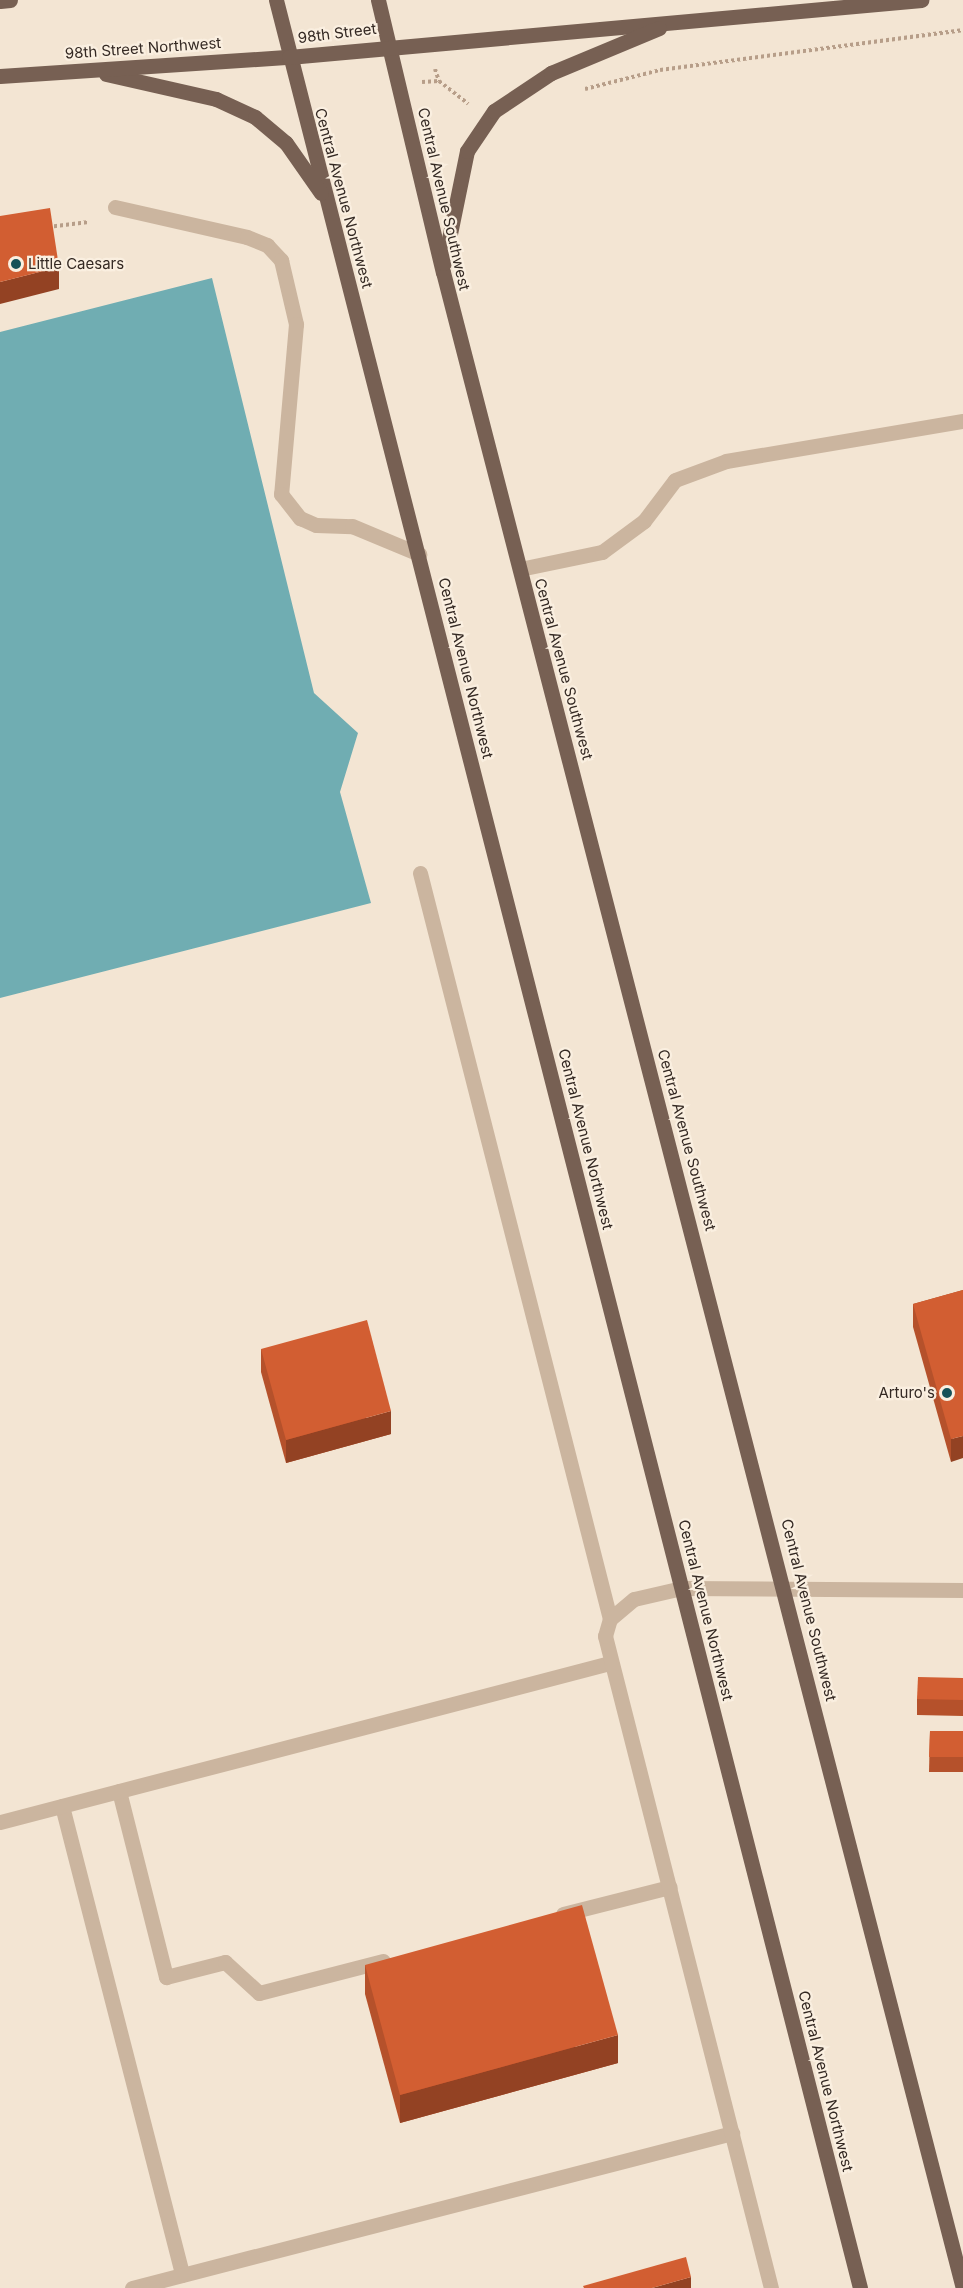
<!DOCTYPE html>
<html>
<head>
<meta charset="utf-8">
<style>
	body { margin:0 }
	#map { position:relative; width:963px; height:2288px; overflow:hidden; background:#f3e5d3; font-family:Inter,sans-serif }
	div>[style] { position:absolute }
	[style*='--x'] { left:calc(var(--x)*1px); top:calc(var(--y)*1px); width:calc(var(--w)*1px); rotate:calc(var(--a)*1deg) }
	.water>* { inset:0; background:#70adb2 }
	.path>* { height:4px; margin-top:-2px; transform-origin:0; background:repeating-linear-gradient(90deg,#b79e89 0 3px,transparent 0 6px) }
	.minor>* { height:15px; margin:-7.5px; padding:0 7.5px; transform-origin:7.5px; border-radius:7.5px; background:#cbb59f }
	.major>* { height:15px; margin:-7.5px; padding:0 7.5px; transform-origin:7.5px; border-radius:7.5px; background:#776053 }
	.wall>* { inset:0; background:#b5512b }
	.shaded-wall>* { inset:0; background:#934223 }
	.building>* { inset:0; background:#d25e32 }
	.dots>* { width:16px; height:16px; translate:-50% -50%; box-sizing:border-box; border:3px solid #faefe0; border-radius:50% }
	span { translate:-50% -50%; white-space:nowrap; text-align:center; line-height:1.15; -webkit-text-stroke:4.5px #faefe0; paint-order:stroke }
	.street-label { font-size:15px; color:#342923 }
	.poi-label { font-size:15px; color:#342923 }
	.left { translate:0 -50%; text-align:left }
	.right { translate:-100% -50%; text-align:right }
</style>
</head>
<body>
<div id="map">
	<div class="water">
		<div style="clip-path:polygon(212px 278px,314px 693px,358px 733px,340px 792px,371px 903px,0 998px,0 332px)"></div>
	</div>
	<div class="path">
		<div style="--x:435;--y:69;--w:13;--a:72"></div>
		<div style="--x:439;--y:81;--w:37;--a:38"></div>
		<div style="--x:422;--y:82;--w:17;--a:-3"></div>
		<div style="--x:585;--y:89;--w:77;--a:-14.2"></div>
		<div style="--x:660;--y:70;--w:306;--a:-7.5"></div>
		<div style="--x:48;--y:227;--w:41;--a:-7"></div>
	</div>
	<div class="minor">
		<div style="--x:115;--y:207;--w:135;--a:12.8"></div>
		<div style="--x:247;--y:237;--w:22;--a:22"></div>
		<div style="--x:267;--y:245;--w:21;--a:47"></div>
		<div style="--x:281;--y:260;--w:66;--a:76.8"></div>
		<div style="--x:296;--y:324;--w:171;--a:95"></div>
		<div style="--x:281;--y:494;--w:31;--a:52"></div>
		<div style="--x:300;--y:518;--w:17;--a:24"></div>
		<div style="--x:316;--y:525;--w:36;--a:2"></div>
		<div style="--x:352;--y:526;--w:73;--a:22.7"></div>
		<div style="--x:520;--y:569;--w:84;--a:-11.7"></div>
		<div style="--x:602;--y:552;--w:52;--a:-36.4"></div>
		<div style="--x:644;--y:521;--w:51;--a:-52.9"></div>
		<div style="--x:675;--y:480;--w:54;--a:-20.4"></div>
		<div style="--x:726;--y:461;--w:240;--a:-9.6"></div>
		<div style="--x:420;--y:873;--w:770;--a:75.71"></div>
		<div style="--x:119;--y:1791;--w:192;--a:75.8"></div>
		<div style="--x:166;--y:1977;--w:61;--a:-14.3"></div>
		<div style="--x:225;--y:1962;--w:46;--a:42.4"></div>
		<div style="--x:259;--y:1993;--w:128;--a:-14.5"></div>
		<div style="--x:62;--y:1806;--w:484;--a:75.6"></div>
		<div style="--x:0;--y:1822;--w:630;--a:-14.61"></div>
		<div style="--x:563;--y:1914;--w:110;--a:-14.2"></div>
		<div style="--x:132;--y:2288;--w:620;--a:-14.48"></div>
		<div style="--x:771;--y:2288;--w:673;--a:-104.28"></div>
		<div style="--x:605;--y:1636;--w:18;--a:-74"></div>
		<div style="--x:610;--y:1619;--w:31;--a:-40"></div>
		<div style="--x:634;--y:1599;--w:49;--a:-12.9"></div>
		<div style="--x:682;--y:1588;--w:281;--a:0.4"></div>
	</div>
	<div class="major">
		<div style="--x:276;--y:0;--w:2361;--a:75.68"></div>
		<div style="--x:378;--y:0;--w:280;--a:76.6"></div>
		<div style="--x:443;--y:272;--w:2082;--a:75.54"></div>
		<div style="--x:0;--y:1;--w:10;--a:-6"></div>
		<div style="--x:106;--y:74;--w:113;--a:12.8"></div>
		<div style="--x:216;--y:99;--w:43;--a:24.8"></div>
		<div style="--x:255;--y:117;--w:40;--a:40"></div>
		<div style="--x:286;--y:143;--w:61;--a:55"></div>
		<div style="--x:0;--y:76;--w:290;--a:-3.8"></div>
		<div style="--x:289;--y:57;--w:635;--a:-5.15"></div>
		<div style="--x:444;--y:263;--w:114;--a:-78.4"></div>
		<div style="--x:467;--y:151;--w:48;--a:-56"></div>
		<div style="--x:494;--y:111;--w:69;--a:-33.7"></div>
		<div style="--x:551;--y:73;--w:117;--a:-22.6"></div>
	</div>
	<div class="wall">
		<div style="clip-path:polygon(963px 1290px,951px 1462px,913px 1327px,913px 1304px)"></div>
		<div style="clip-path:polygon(261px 1349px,391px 1434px,286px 1463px,261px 1372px)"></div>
		<div style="clip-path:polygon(963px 1678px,963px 1716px,917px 1715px,917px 1699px)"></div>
		<div style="clip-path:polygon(930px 1731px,963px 1731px,963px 1772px,929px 1772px)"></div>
		<div style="clip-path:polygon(365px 1965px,618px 2063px,400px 2123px,365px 1994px)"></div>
	</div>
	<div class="shaded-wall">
		<div style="clip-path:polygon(59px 267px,59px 289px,0 304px,0 282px)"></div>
		<div style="clip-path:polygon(391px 1411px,391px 1434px,286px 1463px,286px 1440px)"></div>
		<div style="clip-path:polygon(963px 1436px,963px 1458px,951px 1462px,951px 1439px)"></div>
		<div style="clip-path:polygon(618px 2035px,618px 2063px,400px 2123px,400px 2095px)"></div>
		<div style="clip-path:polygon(691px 2277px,691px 2288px,652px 2288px)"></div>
	</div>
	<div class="building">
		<div style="clip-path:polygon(50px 208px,59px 267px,0 282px,0 216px)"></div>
		<div style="clip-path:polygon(963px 1290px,963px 1436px,951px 1439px,913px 1304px)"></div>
		<div style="clip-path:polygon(367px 1320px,391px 1411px,286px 1440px,261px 1349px)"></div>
		<div style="clip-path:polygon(918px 1677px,963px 1678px,963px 1700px,917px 1699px)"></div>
		<div style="clip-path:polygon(930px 1731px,963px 1731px,963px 1757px,929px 1757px)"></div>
		<div style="clip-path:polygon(582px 1905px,618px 2035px,400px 2095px,365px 1965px)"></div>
		<div style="clip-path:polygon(686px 2257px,691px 2277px,652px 2288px,584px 2288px,583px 2286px)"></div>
	</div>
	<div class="dots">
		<div style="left:16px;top:264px;background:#165258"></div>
		<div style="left:947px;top:1393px;background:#165258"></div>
	</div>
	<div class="street-label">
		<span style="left:337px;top:33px;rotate:-7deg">98th Street</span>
		<span style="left:143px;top:48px;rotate:-4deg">98th Street Northwest</span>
		<span style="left:344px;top:198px;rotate:75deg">Central Avenue Northwest</span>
		<span style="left:444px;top:199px;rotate:77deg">Central Avenue Southwest</span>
		<span style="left:466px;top:668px;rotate:76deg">Central Avenue Northwest</span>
		<span style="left:564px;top:669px;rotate:75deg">Central Avenue Southwest</span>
		<span style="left:586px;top:1139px;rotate:76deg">Central Avenue Northwest</span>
		<span style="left:687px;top:1140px;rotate:75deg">Central Avenue Southwest</span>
		<span style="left:706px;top:1610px;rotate:76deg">Central Avenue Northwest</span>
		<span style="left:809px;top:1610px;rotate:76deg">Central Avenue Southwest</span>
		<span style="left:826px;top:2081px;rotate:76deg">Central Avenue Northwest</span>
	</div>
	<div class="poi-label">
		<span class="left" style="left:28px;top:264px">Little Caesars</span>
		<span class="right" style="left:935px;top:1393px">Arturo's</span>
	</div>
</div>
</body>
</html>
